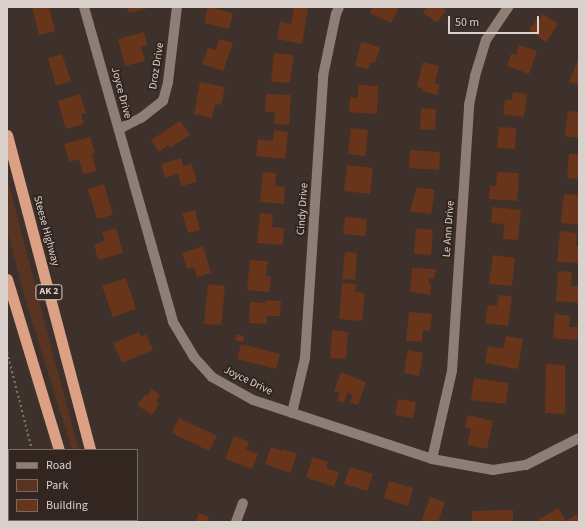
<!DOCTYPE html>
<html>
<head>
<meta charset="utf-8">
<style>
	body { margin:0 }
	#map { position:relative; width:586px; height:529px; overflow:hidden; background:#3e302a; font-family:"Source Sans 3",sans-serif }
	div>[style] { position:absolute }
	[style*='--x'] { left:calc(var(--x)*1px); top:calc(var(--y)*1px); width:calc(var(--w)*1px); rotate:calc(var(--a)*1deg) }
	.green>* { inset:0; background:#593422 }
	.building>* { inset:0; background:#69351a }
	.path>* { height:2px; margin-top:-1px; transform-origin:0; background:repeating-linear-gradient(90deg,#827671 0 2px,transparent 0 5px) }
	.minor>* { height:10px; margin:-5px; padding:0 5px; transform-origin:5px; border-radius:5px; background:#8e7e76 }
	.trunk>* { height:11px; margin:-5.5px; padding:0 5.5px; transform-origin:5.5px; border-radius:5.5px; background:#dca084 }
	span { translate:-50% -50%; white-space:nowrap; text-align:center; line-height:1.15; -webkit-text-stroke:4px #332620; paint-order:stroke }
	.shield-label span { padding:1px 3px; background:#332620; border:1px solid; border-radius:3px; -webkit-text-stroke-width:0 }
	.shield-label { font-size:10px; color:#dad1cd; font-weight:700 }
	.street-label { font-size:11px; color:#dad1cd }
	.frame { position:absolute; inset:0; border:8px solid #dad1cd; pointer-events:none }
	.legend { position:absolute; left:8px; top:449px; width:130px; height:72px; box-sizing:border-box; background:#332620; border:1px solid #766a65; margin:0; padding:5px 7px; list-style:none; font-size:12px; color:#dad1cd }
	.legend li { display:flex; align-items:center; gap:8px; height:20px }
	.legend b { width:20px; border:1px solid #766a65 }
	.scale { position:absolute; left:448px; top:16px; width:91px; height:18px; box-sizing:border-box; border:2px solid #dad1cd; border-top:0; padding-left:5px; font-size:12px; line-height:14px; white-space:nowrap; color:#dad1cd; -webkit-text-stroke:3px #332620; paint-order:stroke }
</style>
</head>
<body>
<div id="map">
	<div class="green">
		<div style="clip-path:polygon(7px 177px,57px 369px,79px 450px,72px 450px,25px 298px,7px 230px)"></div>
	</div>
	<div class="building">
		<div style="clip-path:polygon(32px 7px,49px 7px,55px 31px,39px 35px)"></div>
		<div style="clip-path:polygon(127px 7px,145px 7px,146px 9px,129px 13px)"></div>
		<div style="clip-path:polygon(208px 7px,233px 13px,229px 29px,204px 23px)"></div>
		<div style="clip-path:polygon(294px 7px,308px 8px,302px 44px,277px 39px,280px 22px,291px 24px)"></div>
		<div style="clip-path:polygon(373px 7px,399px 7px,391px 23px,370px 13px)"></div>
		<div style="clip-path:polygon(427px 7px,441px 7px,446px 10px,437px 23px,423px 13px)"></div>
		<div style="clip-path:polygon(543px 14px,558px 24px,546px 42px,529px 30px,537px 18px,540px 19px)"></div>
		<div style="clip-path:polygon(144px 32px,147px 45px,141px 47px,145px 61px,125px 66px,118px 39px)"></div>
		<div style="clip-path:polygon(219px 39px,233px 43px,223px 71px,202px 64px,208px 48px,216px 50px)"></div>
		<div style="clip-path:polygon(361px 42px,380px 47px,375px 63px,370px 62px,368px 69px,355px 66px)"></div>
		<div style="clip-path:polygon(519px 45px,537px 51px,529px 74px,507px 66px,511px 54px,516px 55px)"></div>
		<div style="clip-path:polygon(274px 53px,294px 55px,290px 83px,271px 82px)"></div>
		<div style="clip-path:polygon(62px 54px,71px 81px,56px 86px,48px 58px)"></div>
		<div style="clip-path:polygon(579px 57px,579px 85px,569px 82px)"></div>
		<div style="clip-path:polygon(423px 62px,439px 66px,435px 83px,440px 84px,437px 95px,422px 91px,423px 88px,417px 87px)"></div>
		<div style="clip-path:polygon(200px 82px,225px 87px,221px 105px,215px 104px,212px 118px,194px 114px)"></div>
		<div style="clip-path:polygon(358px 85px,378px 86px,377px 114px,349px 112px,350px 97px,358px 98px)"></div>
		<div style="clip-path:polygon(513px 92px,527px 94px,524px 117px,503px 114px,505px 100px,512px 100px)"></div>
		<div style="clip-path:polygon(80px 94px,86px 113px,81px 114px,84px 124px,66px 129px,58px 101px)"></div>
		<div style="clip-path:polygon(266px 94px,291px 95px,289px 125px,274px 124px,275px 112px,265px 112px)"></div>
		<div style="clip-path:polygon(421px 108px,436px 109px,435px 130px,420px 129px)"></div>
		<div style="clip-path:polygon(568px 111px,579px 112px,579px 138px,565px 136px)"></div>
		<div style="clip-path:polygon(180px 121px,190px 135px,170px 148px,168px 145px,159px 152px,151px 140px)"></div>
		<div style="clip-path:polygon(499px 127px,516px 128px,515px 149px,497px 148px)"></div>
		<div style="clip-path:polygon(351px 128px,368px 130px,365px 156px,348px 154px)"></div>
		<div style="clip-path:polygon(274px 130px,288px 132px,285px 159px,256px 156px,258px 139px,273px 141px)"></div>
		<div style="clip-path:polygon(90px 137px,95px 153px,92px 154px,96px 171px,83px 174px,79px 159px,69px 162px,64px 144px)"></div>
		<div style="clip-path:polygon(410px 150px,440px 152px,439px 170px,409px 168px)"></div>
		<div style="clip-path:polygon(569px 154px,579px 154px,579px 179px,567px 178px)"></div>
		<div style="clip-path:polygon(181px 158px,183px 166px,192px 164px,197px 182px,181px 186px,178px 174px,165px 178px,161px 164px)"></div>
		<div style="clip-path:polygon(347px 165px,373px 168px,370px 194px,344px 191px)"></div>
		<div style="clip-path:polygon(263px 172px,276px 173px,275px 186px,285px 187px,284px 204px,260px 202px)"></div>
		<div style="clip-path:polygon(497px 172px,519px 173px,517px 201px,489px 199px,490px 186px,496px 186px)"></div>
		<div style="clip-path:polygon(104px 184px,113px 215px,97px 219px,88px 189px)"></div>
		<div style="clip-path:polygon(417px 187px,435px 190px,431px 214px,410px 211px)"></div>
		<div style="clip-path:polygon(564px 194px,579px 195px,579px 225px,561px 223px)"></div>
		<div style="clip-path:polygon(492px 207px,521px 210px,518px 240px,503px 239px,504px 224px,491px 223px)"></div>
		<div style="clip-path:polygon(195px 210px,200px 230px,188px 233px,182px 213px)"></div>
		<div style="clip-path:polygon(260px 213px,273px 214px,272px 227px,284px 228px,283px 245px,257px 243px)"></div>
		<div style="clip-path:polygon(345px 217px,367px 219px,365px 236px,343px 234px)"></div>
		<div style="clip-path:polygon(116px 228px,123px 253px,98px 260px,94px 244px,105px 241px,102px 232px)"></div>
		<div style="clip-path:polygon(416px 228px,433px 230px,431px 255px,414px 254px)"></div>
		<div style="clip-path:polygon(560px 231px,577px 233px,576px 246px,579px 246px,579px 263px,557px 262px)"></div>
		<div style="clip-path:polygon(203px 246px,211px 273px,197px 277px,194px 267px,187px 269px,182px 253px)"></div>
		<div style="clip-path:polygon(345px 252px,357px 253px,355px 280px,342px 279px)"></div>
		<div style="clip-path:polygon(493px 255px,515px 258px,512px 286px,489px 284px)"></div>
		<div style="clip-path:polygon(250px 260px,268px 261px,266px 276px,271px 277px,269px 292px,247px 290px)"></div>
		<div style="clip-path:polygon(412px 268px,436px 269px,434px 279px,429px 278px,429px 283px,431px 283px,430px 295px,410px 292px)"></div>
		<div style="clip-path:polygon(558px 271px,572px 272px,571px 286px,579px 286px,579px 303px,556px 301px)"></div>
		<div style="clip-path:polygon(126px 278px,136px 309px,113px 317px,102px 286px)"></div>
		<div style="clip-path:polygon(342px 283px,356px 284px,355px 292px,365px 293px,362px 321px,339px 319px)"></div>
		<div style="clip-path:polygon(208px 284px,225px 286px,221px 325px,204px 324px)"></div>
		<div style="clip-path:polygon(499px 295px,512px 296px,508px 326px,485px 323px,488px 305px,497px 306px)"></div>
		<div style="clip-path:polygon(266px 300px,281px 301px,280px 316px,267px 316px,267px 324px,249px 323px,250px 302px,265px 303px)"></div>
		<div style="clip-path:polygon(409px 312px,432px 314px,430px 331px,423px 330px,422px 342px,406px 341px)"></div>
		<div style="clip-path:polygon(555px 314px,570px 316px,569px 327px,578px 327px,577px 340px,553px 338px)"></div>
		<div style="clip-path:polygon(332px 330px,348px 332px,346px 359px,330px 358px)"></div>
		<div style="clip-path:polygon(139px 332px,141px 337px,146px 334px,153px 350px,122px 363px,113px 343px)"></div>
		<div style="clip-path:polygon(236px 334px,244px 336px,243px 342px,235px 340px)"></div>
		<div style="clip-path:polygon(506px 336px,523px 339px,518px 369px,485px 363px,488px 346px,503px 349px)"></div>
		<div style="clip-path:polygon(241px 344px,280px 354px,276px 369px,237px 359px)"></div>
		<div style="clip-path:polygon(408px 350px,423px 353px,419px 376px,404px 373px)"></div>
		<div style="clip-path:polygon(546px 364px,565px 365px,565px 414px,545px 413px)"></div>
		<div style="clip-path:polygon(341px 372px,366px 382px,358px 405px,350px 402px,353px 395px,347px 393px,344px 403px,337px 401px,340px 393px,334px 391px)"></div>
		<div style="clip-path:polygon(474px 378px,509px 383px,506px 404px,471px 400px)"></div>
		<div style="clip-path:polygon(152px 389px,160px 395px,156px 402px,159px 404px,152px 415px,137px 405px,145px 395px,147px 396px)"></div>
		<div style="clip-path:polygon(398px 399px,416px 402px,413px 418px,395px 415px)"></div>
		<div style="clip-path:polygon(468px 415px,493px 421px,487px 449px,467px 445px,471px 429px,465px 428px)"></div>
		<div style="clip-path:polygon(179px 418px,217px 436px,209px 451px,172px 433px)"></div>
		<div style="clip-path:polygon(234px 436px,249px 442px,246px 449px,258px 454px,252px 469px,225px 459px)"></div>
		<div style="clip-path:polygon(271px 447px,282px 451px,282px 449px,297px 454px,290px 473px,265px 464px)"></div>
		<div style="clip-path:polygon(313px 457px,328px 462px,326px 468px,339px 472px,334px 487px,306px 477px)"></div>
		<div style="clip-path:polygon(350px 467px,373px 474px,367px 491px,344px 484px)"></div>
		<div style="clip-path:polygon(389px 481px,413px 488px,408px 506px,384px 498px)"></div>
		<div style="clip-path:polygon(430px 497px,445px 502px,438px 522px,421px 522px)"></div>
		<div style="clip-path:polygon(558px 508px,566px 521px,577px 514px,579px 522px,539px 522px,538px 520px)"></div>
		<div style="clip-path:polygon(513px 510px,513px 522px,472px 522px,472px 511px)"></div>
		<div style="clip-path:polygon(199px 513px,209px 517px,207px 522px,195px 522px)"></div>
	</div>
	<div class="path">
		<div style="--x:7;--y:352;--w:101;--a:75.7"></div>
		<div style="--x:52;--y:520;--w:2;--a:63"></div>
	</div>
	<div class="minor">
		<div style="--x:84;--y:7;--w:327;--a:74.2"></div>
		<div style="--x:173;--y:322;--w:41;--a:59"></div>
		<div style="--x:194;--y:357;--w:27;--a:48"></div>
		<div style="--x:212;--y:377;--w:47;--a:29.3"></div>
		<div style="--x:253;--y:400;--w:188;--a:18.2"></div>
		<div style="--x:432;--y:459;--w:62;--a:10.2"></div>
		<div style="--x:493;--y:470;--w:33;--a:-9"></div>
		<div style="--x:526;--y:465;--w:59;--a:-27"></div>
		<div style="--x:119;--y:129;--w:25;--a:-27"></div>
		<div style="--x:141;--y:118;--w:28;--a:-38"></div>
		<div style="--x:163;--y:101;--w:20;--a:-75"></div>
		<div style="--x:168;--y:82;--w:76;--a:-83.2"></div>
		<div style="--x:292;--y:413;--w:57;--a:-76.7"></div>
		<div style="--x:305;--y:358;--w:283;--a:-86.3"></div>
		<div style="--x:323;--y:76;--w:63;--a:-78.2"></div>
		<div style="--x:336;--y:14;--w:8;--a:-67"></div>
		<div style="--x:432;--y:459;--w:90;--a:-77.2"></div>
		<div style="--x:452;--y:371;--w:267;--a:-86.3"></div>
		<div style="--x:469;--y:105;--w:30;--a:-78"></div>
		<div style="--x:475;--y:76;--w:38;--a:-73"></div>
		<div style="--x:486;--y:40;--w:40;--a:-56"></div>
		<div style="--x:236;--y:522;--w:20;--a:-70"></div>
	</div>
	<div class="trunk">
		<div style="--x:7;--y:135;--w:326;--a:75.2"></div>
		<div style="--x:7;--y:279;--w:179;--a:73.1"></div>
		<div style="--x:80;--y:520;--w:2;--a:90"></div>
		<div style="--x:107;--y:520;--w:2;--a:63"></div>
	</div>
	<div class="shield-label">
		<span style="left:49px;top:292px">AK 2</span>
	</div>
	<div class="street-label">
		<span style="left:157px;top:66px;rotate:-81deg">Droz Drive</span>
		<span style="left:121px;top:93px;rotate:75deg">Joyce Drive</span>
		<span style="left:303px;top:209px;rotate:-86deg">Cindy Drive</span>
		<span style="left:449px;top:229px;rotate:-86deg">Le Ann Drive</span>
		<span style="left:46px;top:231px;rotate:75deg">Steese Highway</span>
		<span style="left:248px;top:381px;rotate:26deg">Joyce Drive</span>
	</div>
	<div class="frame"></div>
	<ul class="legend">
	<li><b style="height:5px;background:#8e7e76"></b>Road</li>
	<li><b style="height:11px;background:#593422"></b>Park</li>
	<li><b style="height:11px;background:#69351a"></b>Building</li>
	</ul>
	<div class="scale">50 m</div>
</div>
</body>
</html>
